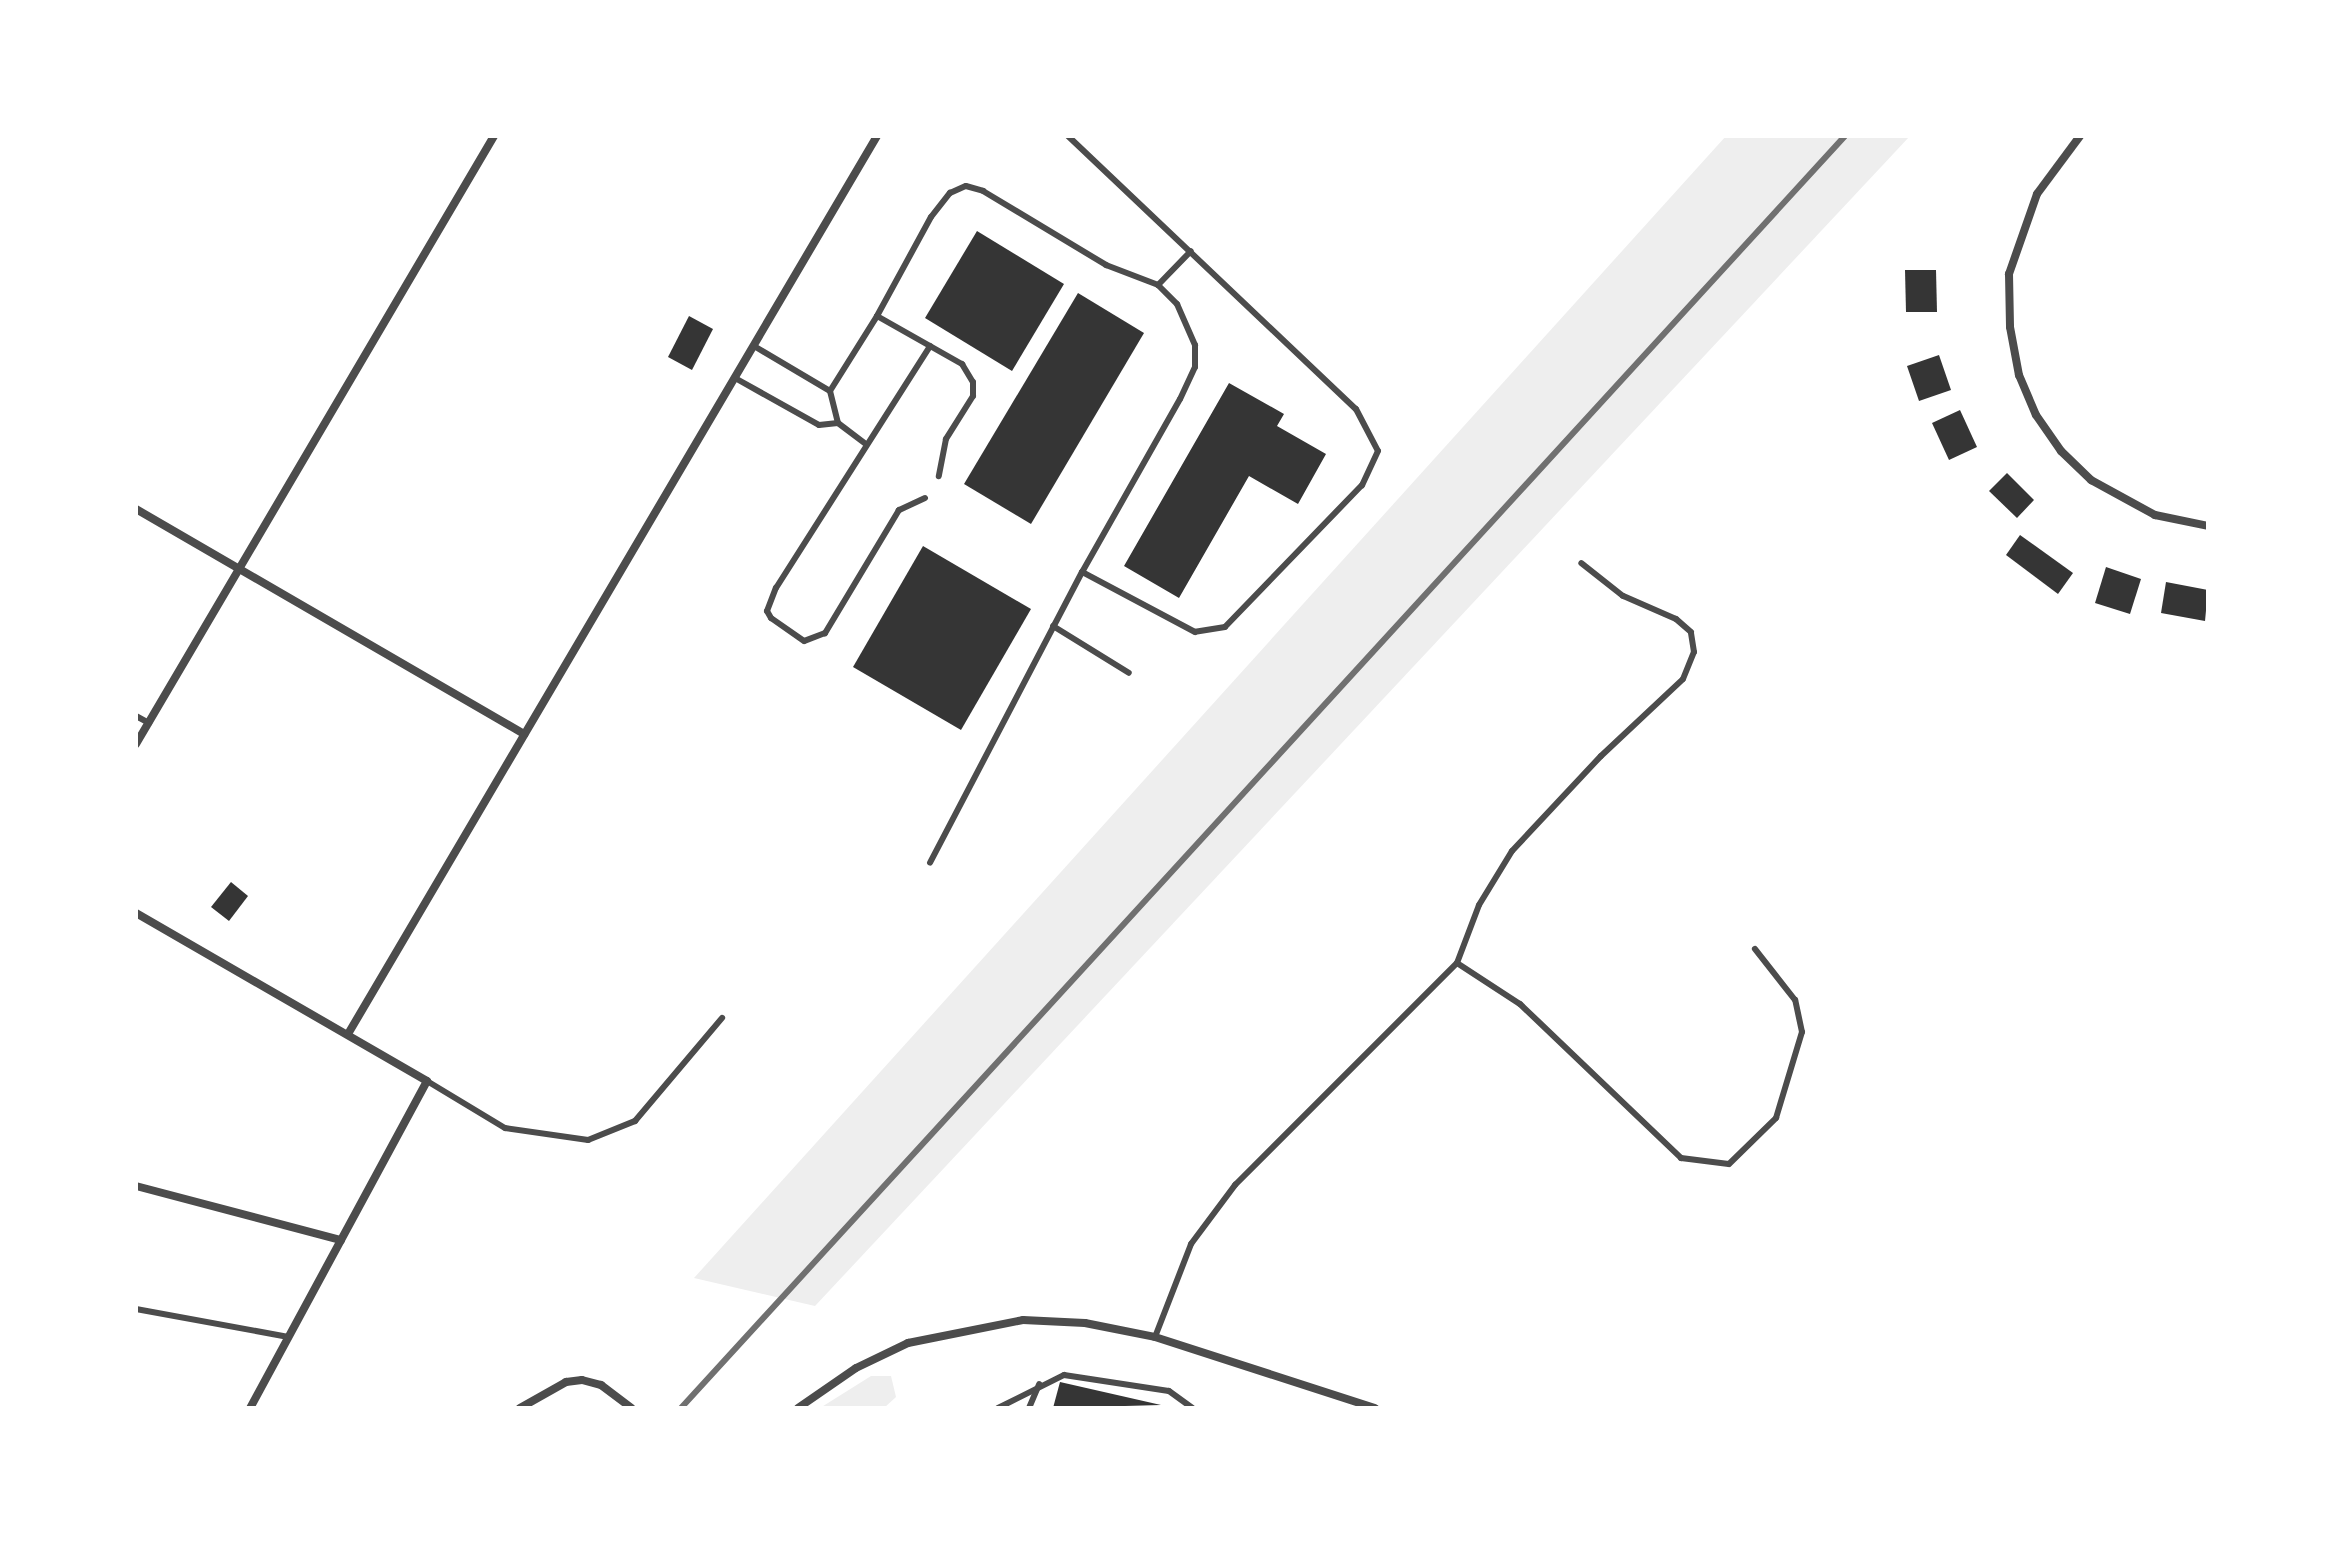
<!DOCTYPE html>
<html>
<head>
<meta charset="utf-8">
<style>
	body { margin:0 }
	#map { position:relative; width:2344px; height:1544px; overflow:hidden; background:#fff; font-family:Arial,sans-serif }
	div>[style] { position:absolute }
	[style*='--x'] { left:calc(var(--x)*1px); top:calc(var(--y)*1px); width:calc(var(--w)*1px); rotate:calc(var(--a)*1deg) }
	.green>* { inset:0; background:#eee }
	.building>* { inset:0; background:#353535 }
	.service>* { height:6px; margin:-3px; padding:0 3px; transform-origin:3px; border-radius:3px; background:#4c4c4c }
	.minor>* { height:8px; margin:-4px; padding:0 4px; transform-origin:4px; border-radius:4px; background:#4c4c4c }
	.rail>* { height:6px; margin:-3px; padding:0 3px; transform-origin:3px; border-radius:3px; background:#707070 }
	span { translate:-50% -50%; white-space:nowrap; text-align:center; line-height:1.15; -webkit-text-stroke:6px #fff; paint-order:stroke }
	.frame { position:absolute; inset:0; border:138px solid #fff; pointer-events:none }
</style>
</head>
<body>
<div id="map">
	<div class="green">
		<div style="clip-path:polygon(1726px 136px,1910px 136px,815px 1306px,694px 1278px)"></div>
		<div style="clip-path:polygon(871px 1376px,891px 1376px,896px 1397px,884px 1408px,820px 1408px)"></div>
	</div>
	<div class="building">
		<div style="clip-path:polygon(977px 231px,1064px 284px,1012px 371px,925px 318px)"></div>
		<div style="clip-path:polygon(1905px 270px,1936px 270px,1937px 312px,1906px 312px)"></div>
		<div style="clip-path:polygon(1078px 293px,1144px 333px,1031px 524px,964px 484px)"></div>
		<div style="clip-path:polygon(689px 316px,713px 329px,692px 370px,668px 357px)"></div>
		<div style="clip-path:polygon(1939px 355px,1951px 390px,1919px 401px,1907px 366px)"></div>
		<div style="clip-path:polygon(1229px 383px,1284px 414px,1277px 426px,1326px 454px,1298px 504px,1249px 476px,1179px 598px,1124px 566px)"></div>
		<div style="clip-path:polygon(1960px 410px,1977px 447px,1949px 460px,1932px 423px)"></div>
		<div style="clip-path:polygon(2007px 473px,2034px 500px,2017px 518px,1989px 491px)"></div>
		<div style="clip-path:polygon(2020px 535px,2073px 573px,2058px 594px,2006px 555px)"></div>
		<div style="clip-path:polygon(923px 546px,1031px 609px,961px 730px,853px 667px)"></div>
		<div style="clip-path:polygon(2106px 567px,2141px 579px,2130px 614px,2095px 603px)"></div>
		<div style="clip-path:polygon(2166px 582px,2208px 590px,2205px 621px,2161px 613px)"></div>
		<div style="clip-path:polygon(231px 882px,248px 896px,229px 921px,211px 907px)"></div>
		<div style="clip-path:polygon(1060px 1382px,1161px 1405px,1053px 1408px)"></div>
	</div>
	<div class="service">
		<div style="--x:1068;--y:136;--w:397;--a:43.5"></div>
		<div style="--x:1356;--y:409;--w:47;--a:62.4"></div>
		<div style="--x:1378;--y:451;--w:38;--a:115"></div>
		<div style="--x:1362;--y:485;--w:197;--a:134"></div>
		<div style="--x:1225;--y:627;--w:30;--a:171"></div>
		<div style="--x:1195;--y:632;--w:128;--a:-152"></div>
		<div style="--x:1158;--y:285;--w:47;--a:-45.9"></div>
		<div style="--x:877;--y:316;--w:113;--a:-61.4"></div>
		<div style="--x:931;--y:217;--w:31;--a:-52"></div>
		<div style="--x:950;--y:193;--w:17;--a:-24"></div>
		<div style="--x:966;--y:186;--w:18;--a:16"></div>
		<div style="--x:983;--y:191;--w:144;--a:31"></div>
		<div style="--x:1106;--y:265;--w:56;--a:21"></div>
		<div style="--x:1158;--y:285;--w:27;--a:45"></div>
		<div style="--x:1177;--y:304;--w:45;--a:66.3"></div>
		<div style="--x:1195;--y:345;--w:22;--a:90"></div>
		<div style="--x:1195;--y:367;--w:35;--a:115"></div>
		<div style="--x:1180;--y:399;--w:199;--a:119.5"></div>
		<div style="--x:1082;--y:572;--w:328;--a:117.6"></div>
		<div style="--x:754;--y:346;--w:88;--a:30.6"></div>
		<div style="--x:830;--y:391;--w:33;--a:76"></div>
		<div style="--x:838;--y:423;--w:35;--a:37"></div>
		<div style="--x:735;--y:378;--w:96;--a:29.2"></div>
		<div style="--x:819;--y:425;--w:19;--a:-6"></div>
		<div style="--x:830;--y:391;--w:89;--a:-57.9"></div>
		<div style="--x:877;--y:316;--w:98;--a:29.5"></div>
		<div style="--x:962;--y:364;--w:21;--a:59"></div>
		<div style="--x:973;--y:382;--w:14;--a:90"></div>
		<div style="--x:973;--y:396;--w:51;--a:122.1"></div>
		<div style="--x:946;--y:439;--w:38;--a:101"></div>
		<div style="--x:925;--y:498;--w:29;--a:155"></div>
		<div style="--x:899;--y:510;--w:144;--a:121"></div>
		<div style="--x:825;--y:633;--w:22;--a:159"></div>
		<div style="--x:804;--y:641;--w:40;--a:-145.1"></div>
		<div style="--x:771;--y:618;--w:8;--a:-120"></div>
		<div style="--x:767;--y:611;--w:25;--a:-69"></div>
		<div style="--x:776;--y:588;--w:287;--a:-57.5"></div>
		<div style="--x:1053;--y:626;--w:89;--a:31.7"></div>
		<div style="--x:136;--y:716;--w:15;--a:28"></div>
		<div style="--x:1457;--y:963;--w:62;--a:-69.2"></div>
		<div style="--x:1479;--y:905;--w:63;--a:-58.6"></div>
		<div style="--x:1512;--y:851;--w:130;--a:-46.9"></div>
		<div style="--x:1601;--y:756;--w:112;--a:-43.2"></div>
		<div style="--x:1683;--y:679;--w:29;--a:-68"></div>
		<div style="--x:1694;--y:652;--w:20;--a:-99"></div>
		<div style="--x:1691;--y:632;--w:20;--a:-139"></div>
		<div style="--x:1676;--y:619;--w:58;--a:-156.5"></div>
		<div style="--x:1623;--y:596;--w:53;--a:-141.8"></div>
		<div style="--x:427;--y:1081;--w:91;--a:31.1"></div>
		<div style="--x:505;--y:1128;--w:84;--a:8.2"></div>
		<div style="--x:588;--y:1140;--w:51;--a:-22"></div>
		<div style="--x:635;--y:1121;--w:135;--a:-49.8"></div>
		<div style="--x:136;--y:1309;--w:155;--a:10.4"></div>
		<div style="--x:1155;--y:1337;--w:100;--a:-68.8"></div>
		<div style="--x:1191;--y:1244;--w:74;--a:-53.3"></div>
		<div style="--x:1235;--y:1185;--w:314;--a:-45"></div>
		<div style="--x:1457;--y:963;--w:75;--a:33.1"></div>
		<div style="--x:1520;--y:1004;--w:223;--a:43.7"></div>
		<div style="--x:1681;--y:1158;--w:48;--a:7.1"></div>
		<div style="--x:1729;--y:1164;--w:66;--a:-44.4"></div>
		<div style="--x:1776;--y:1118;--w:90;--a:-73.2"></div>
		<div style="--x:1802;--y:1032;--w:33;--a:-102"></div>
		<div style="--x:1795;--y:1000;--w:65;--a:-128.1"></div>
		<div style="--x:998;--y:1408;--w:74;--a:-26.6"></div>
		<div style="--x:1064;--y:1375;--w:106;--a:8.7"></div>
		<div style="--x:1169;--y:1391;--w:29;--a:36"></div>
		<div style="--x:1029;--y:1408;--w:26;--a:-67"></div>
	</div>
	<div class="minor">
		<div style="--x:2080;--y:136;--w:72;--a:126.6"></div>
		<div style="--x:2037;--y:194;--w:85;--a:109.3"></div>
		<div style="--x:2009;--y:274;--w:53;--a:88.9"></div>
		<div style="--x:2010;--y:327;--w:49;--a:79.4"></div>
		<div style="--x:2019;--y:375;--w:43;--a:67"></div>
		<div style="--x:2036;--y:415;--w:44;--a:55.2"></div>
		<div style="--x:2061;--y:451;--w:42;--a:44"></div>
		<div style="--x:2091;--y:480;--w:73;--a:28.7"></div>
		<div style="--x:2155;--y:515;--w:54;--a:11.7"></div>
		<div style="--x:136;--y:509;--w:449;--a:30.1"></div>
		<div style="--x:136;--y:744;--w:706;--a:-59.51"></div>
		<div style="--x:136;--y:913;--w:336;--a:30"></div>
		<div style="--x:427;--y:1081;--w:372;--a:118.4"></div>
		<div style="--x:348;--y:1034;--w:1042;--a:-59.5"></div>
		<div style="--x:136;--y:1186;--w:212;--a:14.8"></div>
		<div style="--x:520;--y:1408;--w:53;--a:-29.5"></div>
		<div style="--x:566;--y:1382;--w:16;--a:-7"></div>
		<div style="--x:582;--y:1380;--w:20;--a:15"></div>
		<div style="--x:601;--y:1385;--w:38;--a:37"></div>
		<div style="--x:798;--y:1408;--w:70;--a:-34.6"></div>
		<div style="--x:856;--y:1368;--w:58;--a:-25.7"></div>
		<div style="--x:908;--y:1343;--w:117;--a:-11.3"></div>
		<div style="--x:1023;--y:1320;--w:62;--a:2.8"></div>
		<div style="--x:1085;--y:1323;--w:71;--a:11.3"></div>
		<div style="--x:1155;--y:1337;--w:231;--a:17.9"></div>
	</div>
	<div class="rail">
		<div style="--x:681;--y:1408;--w:1724;--a:-47.54"></div>
	</div>
	<div class="frame"></div>
</div>
</body>
</html>
